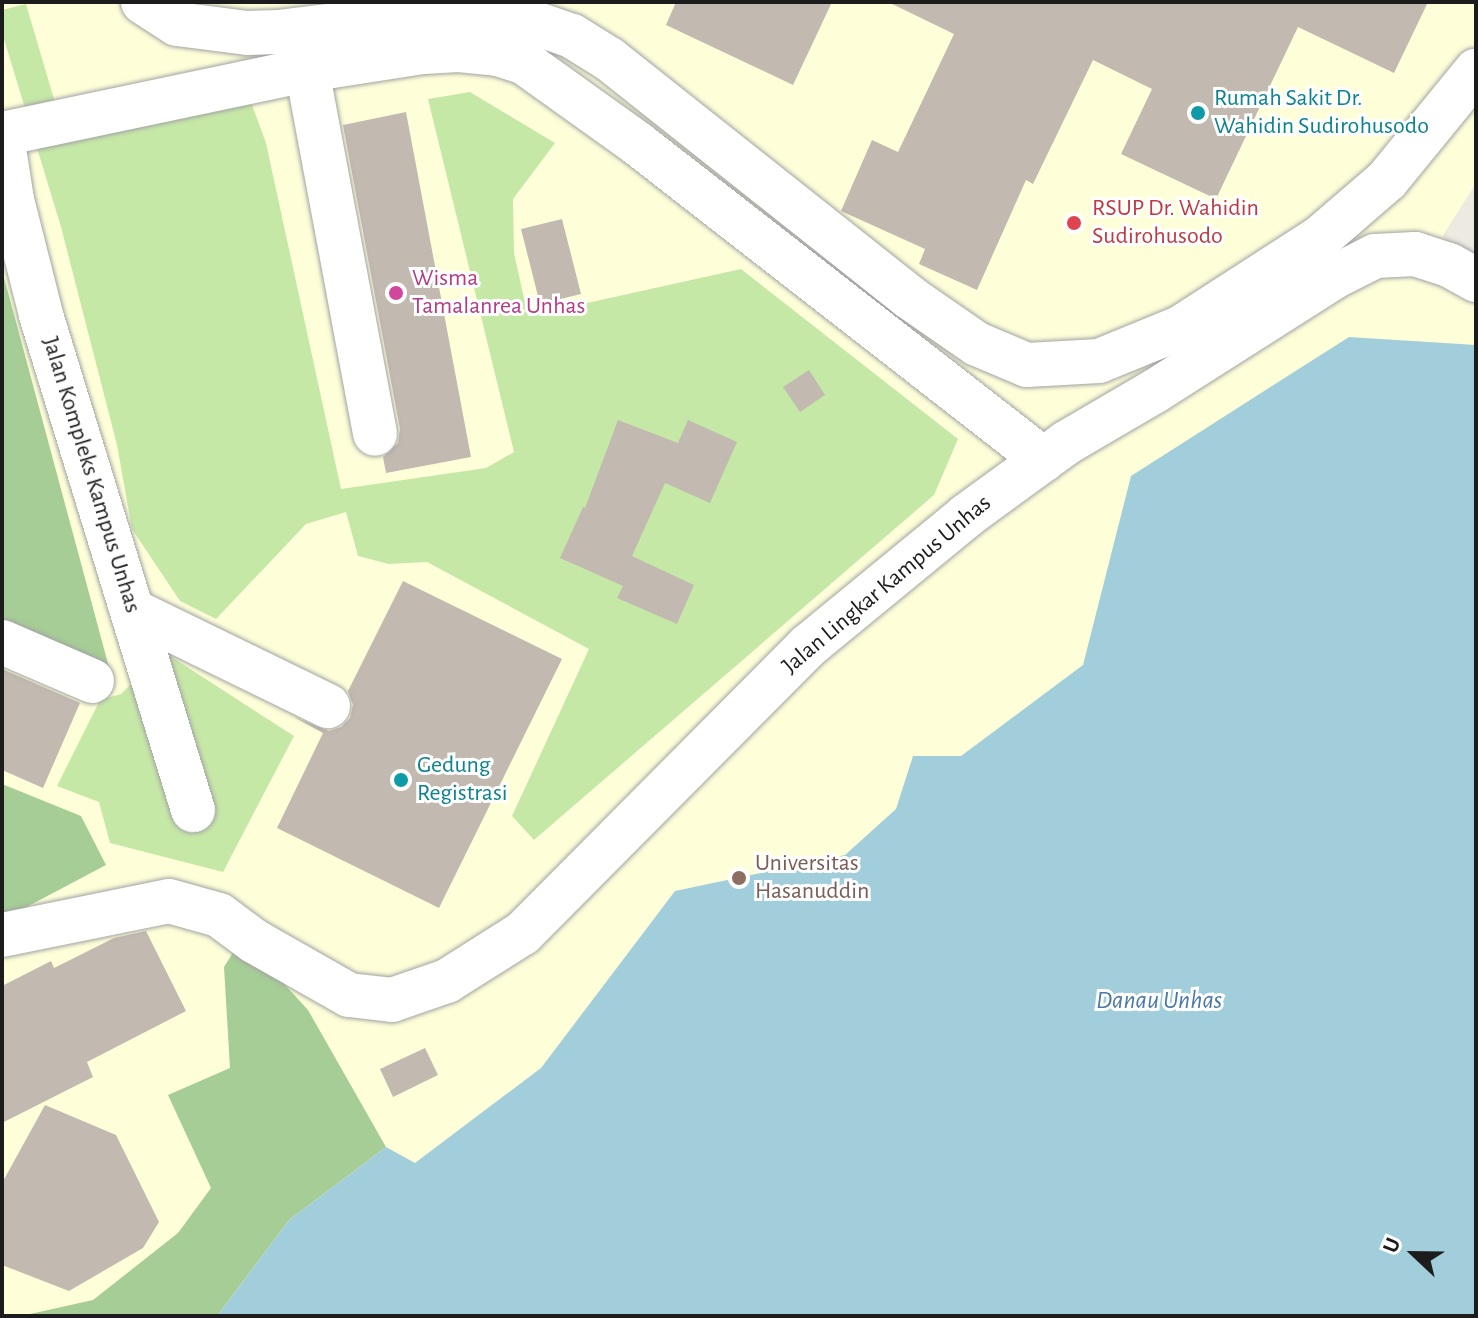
<!DOCTYPE html>
<html>
<head>
<meta charset="utf-8">
<style>
	body { margin:0 }
	#map { position:relative; width:1478px; height:1318px; overflow:hidden; background:#edeae2; font-family:"Alegreya Sans",sans-serif }
	div>[style] { position:absolute }
	[style*='--x'] { left:calc(var(--x)*1px); top:calc(var(--y)*1px); width:calc(var(--w)*1px); rotate:calc(var(--a)*1deg) }
	.education>* { inset:0; background:#feffd9 }
	.grass>* { inset:0; background:#c6e8a7 }
	.forest>* { inset:0; background:#a6cd96 }
	.water>* { inset:0; background:#a2cedb }
	.building>* { inset:0; background:#c2b9b1 }
	.roads { filter:drop-shadow(0 0 2px #a3a3a3) drop-shadow(0 0 2px #a3a3a3) }
	.minor>* { height:44px; margin:-22px; padding:0 22px; transform-origin:22px; border-radius:22px; background:#fff }
	.dots>* { width:22px; height:22px; translate:-50% -50%; box-sizing:border-box; border:4px solid #fff; border-radius:50% }
	span { translate:-50% -50%; white-space:nowrap; text-align:center; line-height:1.15; -webkit-text-stroke:6px #fff; paint-order:stroke }
	.culture-label { font-size:24px; color:#0d838f }
	.left { translate:0 -50%; text-align:left }
	.health-label { font-size:24px; color:#be3a42 }
	.hotel-label { font-size:24px; color:#b23c85 }
	.street-label { font-size:24px; color:#1c1c1c }
	.education-label { font-size:24px; color:#785e54 }
	.water-label { font-size:26px; color:#4a79aa; font-style:italic }
	.frame { position:absolute; inset:0; border:4px solid #1c1c1c; pointer-events:none }
	.north { position:absolute; left:1374px; top:1214px; width:80px; height:80px; -webkit-text-stroke:6px #fff; paint-order:stroke; rotate:292deg; font-size:22px; font-weight:700; line-height:32px; text-align:center; color:#1c1c1c }
	.north::after { content:''; display:block; margin:auto; width:28px; height:36px; background:#1c1c1c; clip-path:polygon(50% 0,100% 100%,50% 72%,0 100%) }
</style>
</head>
<body>
<div id="map">
	<div class="education">
		<div style="clip-path:polygon(2px 2px,1476px 2px,1476px 183px,1442px 237px,1476px 256px,1476px 1316px,2px 1316px)"></div>
	</div>
	<div class="grass">
		<div style="clip-path:polygon(26px 4px,66px 140px,251px 102px,266px 143px,341px 489px,486px 468px,514px 452px,428px 99px,470px 92px,555px 143px,513px 199px,514px 253px,528px 316px,741px 269px,958px 439px,934px 495px,534px 840px,512px 816px,589px 649px,427px 562px,389px 564px,358px 556px,346px 512px,306px 524px,216px 619px,180px 601px,132px 529px,117px 445px,61px 227px,3px 36px,2px 10px)"></div>
		<div style="clip-path:polygon(164px 652px,294px 736px,223px 872px,110px 843px,99px 802px,57px 786px,100px 700px,121px 694px)"></div>
	</div>
	<div class="forest">
		<div style="clip-path:polygon(2px 270px,110px 671px,2px 627px)"></div>
		<div style="clip-path:polygon(2px 784px,81px 816px,106px 865px,2px 920px)"></div>
		<div style="clip-path:polygon(242px 938px,308px 1010px,386px 1147px,289px 1220px,217px 1316px,21px 1316px,93px 1300px,178px 1233px,211px 1188px,168px 1095px,230px 1068px,224px 967px)"></div>
	</div>
	<div class="water">
		<div style="clip-path:polygon(1349px 337px,1476px 345px,1476px 1316px,217px 1316px,289px 1220px,386px 1147px,415px 1163px,541px 1068px,675px 891px,845px 855px,896px 809px,913px 756px,961px 756px,1083px 665px,1131px 476px)"></div>
	</div>
	<div class="building">
		<div style="clip-path:polygon(676px 2px,832px 2px,793px 85px,666px 25px)"></div>
		<div style="clip-path:polygon(888px 2px,1428px 2px,1394px 73px,1298px 27px,1216px 199px,1121px 154px,1152px 89px,1093px 60px,1033px 184px,1026px 180px,977px 290px,919px 264px,925px 249px,841px 211px,872px 140px,898px 152px,954px 34px)"></div>
		<div style="clip-path:polygon(406px 112px,471px 457px,386px 473px,383px 457px,398px 443px,400px 429px,343px 125px)"></div>
		<div style="clip-path:polygon(562px 219px,581px 294px,540px 304px,521px 229px)"></div>
		<div style="clip-path:polygon(809px 370px,825px 395px,800px 412px,783px 387px)"></div>
		<div style="clip-path:polygon(618px 420px,678px 443px,688px 420px,737px 442px,710px 503px,665px 483px,632px 556px,694px 585px,677px 624px,617px 598px,623px 586px,560px 558px,583px 507px,585px 508px)"></div>
		<div style="clip-path:polygon(403px 581px,562px 659px,439px 908px,277px 828px,323px 733px,294px 717px,329px 731px,341px 727px,350px 718px,353px 705px,348px 691px)"></div>
		<div style="clip-path:polygon(2px 669px,80px 703px,43px 788px,2px 770px)"></div>
		<div style="clip-path:polygon(146px 931px,186px 1011px,87px 1062px,93px 1077px,2px 1123px,2px 986px,51px 961px,54px 968px,114px 938px)"></div>
		<div style="clip-path:polygon(425px 1048px,438px 1075px,393px 1097px,380px 1069px)"></div>
		<div style="clip-path:polygon(45px 1105px,116px 1135px,159px 1222px,143px 1248px,69px 1291px,2px 1265px,2px 1183px)"></div>
	</div>
	<div class="roads">
		<div class="minor">
			<div style="--x:143;--y:2;--w:40;--a:32.9"></div>
			<div style="--x:177;--y:24;--w:71;--a:7.3"></div>
			<div style="--x:247;--y:33;--w:31;--a:-2"></div>
			<div style="--x:278;--y:32;--w:189;--a:-7"></div>
			<div style="--x:466;--y:9;--w:55;--a:9.5"></div>
			<div style="--x:520;--y:18;--w:55;--a:19.1"></div>
			<div style="--x:572;--y:36;--w:44;--a:31.9"></div>
			<div style="--x:609;--y:59;--w:383;--a:38.4"></div>
			<div style="--x:909;--y:297;--w:83;--a:34.7"></div>
			<div style="--x:977;--y:344;--w:54;--a:22.8"></div>
			<div style="--x:1027;--y:365;--w:72;--a:-3.2"></div>
			<div style="--x:1099;--y:361;--w:87;--a:-22.2"></div>
			<div style="--x:1180;--y:328;--w:168;--a:-32.8"></div>
			<div style="--x:1321;--y:237;--w:87;--a:-40.8"></div>
			<div style="--x:1387;--y:180;--w:141;--a:-50.8"></div>
			<div style="--x:307;--y:70;--w:370;--a:79.4"></div>
			<div style="--x:2;--y:134;--w:312;--a:-11.9"></div>
			<div style="--x:307;--y:70;--w:117;--a:-8.8"></div>
			<div style="--x:423;--y:52;--w:36;--a:-3"></div>
			<div style="--x:459;--y:50;--w:39;--a:6"></div>
			<div style="--x:498;--y:54;--w:28;--a:18"></div>
			<div style="--x:525;--y:63;--w:139;--a:35.6"></div>
			<div style="--x:638;--y:144;--w:514;--a:37.89"></div>
			<div style="--x:2;--y:136;--w:65;--a:81.1"></div>
			<div style="--x:12;--y:200;--w:119;--a:75.8"></div>
			<div style="--x:41;--y:315;--w:518;--a:72.93"></div>
			<div style="--x:133;--y:611;--w:217;--a:26"></div>
			<div style="--x:2;--y:642;--w:98;--a:23.4"></div>
			<div style="--x:2;--y:935;--w:170;--a:-11.5"></div>
			<div style="--x:169;--y:901;--w:52;--a:15.6"></div>
			<div style="--x:219;--y:915;--w:44;--a:36.6"></div>
			<div style="--x:254;--y:941;--w:109;--a:29.6"></div>
			<div style="--x:349;--y:995;--w:43;--a:6.6"></div>
			<div style="--x:392;--y:1000;--w:58;--a:-19.1"></div>
			<div style="--x:447;--y:981;--w:90;--a:-32.3"></div>
			<div style="--x:523;--y:933;--w:404;--a:-45.2"></div>
			<div style="--x:808;--y:646;--w:205;--a:-39.4"></div>
			<div style="--x:966;--y:516;--w:124;--a:-36.1"></div>
			<div style="--x:1066;--y:443;--w:103;--a:-30.3"></div>
			<div style="--x:1155;--y:391;--w:212;--a:-32.5"></div>
			<div style="--x:1334;--y:277;--w:46;--a:-27.1"></div>
			<div style="--x:1375;--y:256;--w:40;--a:-2.9"></div>
			<div style="--x:1415;--y:254;--w:36;--a:18"></div>
			<div style="--x:1449;--y:265;--w:31;--a:29"></div>
		</div>
	</div>
	<div class="dots">
		<div style="left:1198px;top:113px;background:#0f9aa8"></div>
		<div style="left:1074px;top:223px;background:#e0444e"></div>
		<div style="left:396px;top:293px;background:#d1479c"></div>
		<div style="left:401px;top:780px;background:#0f9aa8"></div>
		<div style="left:739px;top:878px;background:#8d6e63"></div>
	</div>
	<div class="culture-label">
		<span class="left" style="left:1214px;top:113px">Rumah Sakit Dr.<br>Wahidin Sudirohusodo</span>
		<span class="left" style="left:417px;top:780px">Gedung<br>Registrasi</span>
	</div>
	<div class="health-label">
		<span class="left" style="left:1092px;top:223px">RSUP Dr. Wahidin<br>Sudirohusodo</span>
	</div>
	<div class="hotel-label">
		<span class="left" style="left:412px;top:293px">Wisma<br>Tamalanrea Unhas</span>
	</div>
	<div class="street-label">
		<span style="left:91px;top:475px;rotate:73deg">Jalan Kompleks Kampus Unhas</span>
		<span style="left:887px;top:585px;rotate:-40deg">Jalan Lingkar Kampus Unhas</span>
	</div>
	<div class="education-label">
		<span class="left" style="left:755px;top:878px">Universitas<br>Hasanuddin</span>
	</div>
	<div class="water-label">
		<span style="left:1159px;top:1001px">Danau Unhas</span>
	</div>
	<div class="frame"></div>
	<div class="north">U</div>
</div>
</body>
</html>
